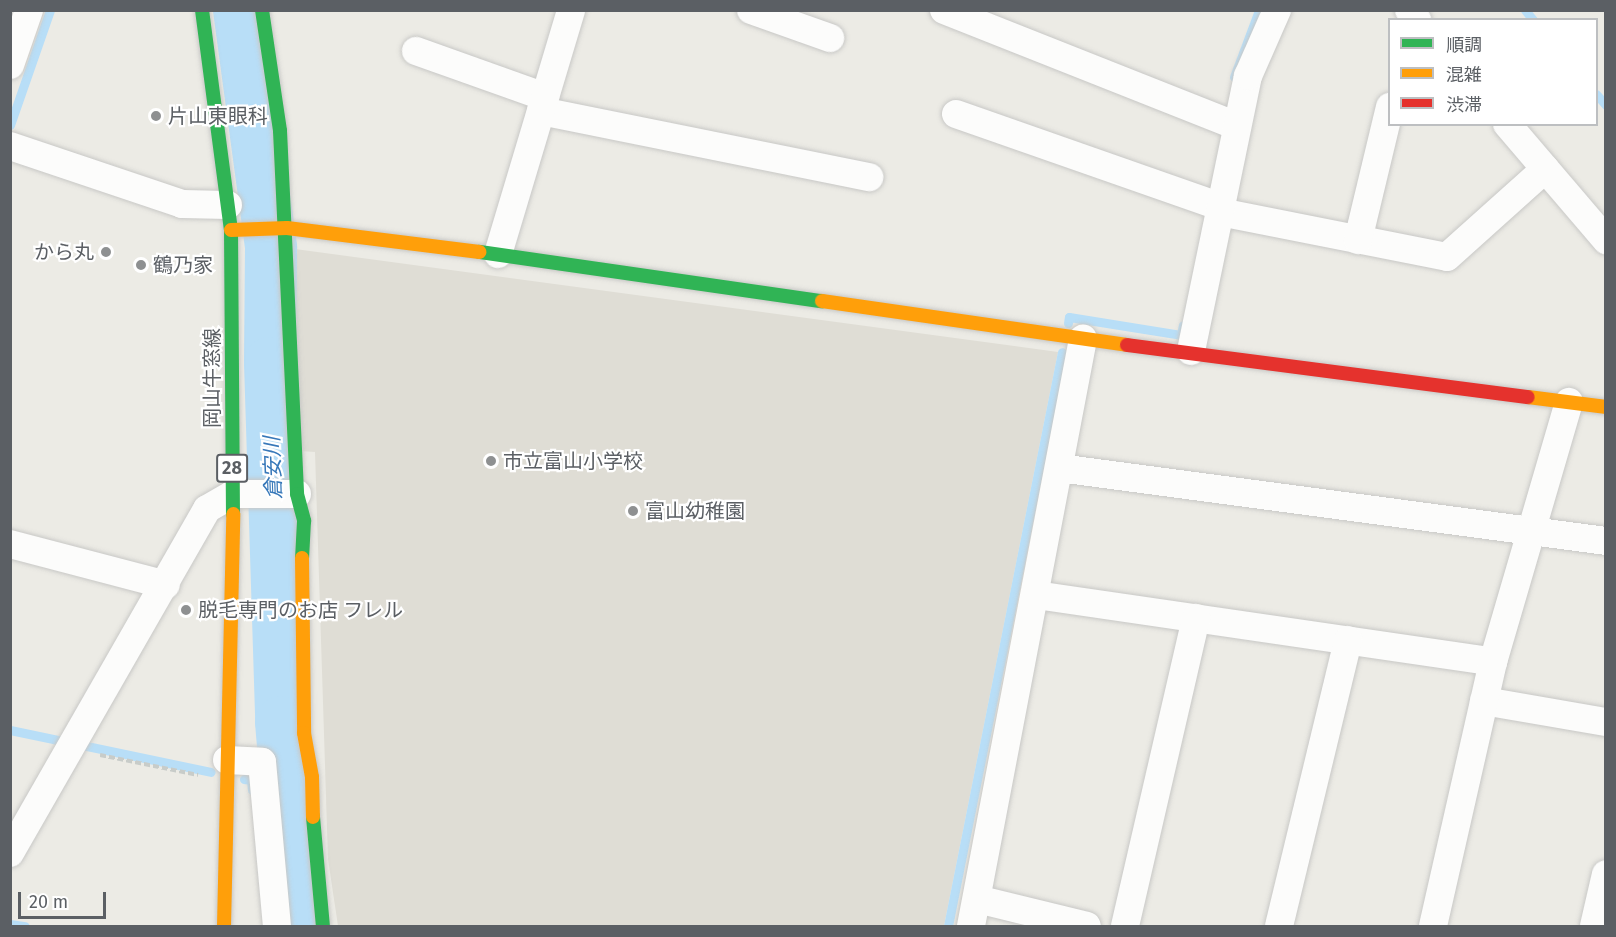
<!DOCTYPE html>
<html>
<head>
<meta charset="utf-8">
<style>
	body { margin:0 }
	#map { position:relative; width:1616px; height:937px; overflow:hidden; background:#ecebe5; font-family:"Fira Sans","Noto Sans JP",sans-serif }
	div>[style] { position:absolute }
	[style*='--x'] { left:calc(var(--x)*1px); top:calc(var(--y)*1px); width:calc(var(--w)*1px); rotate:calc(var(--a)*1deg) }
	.education>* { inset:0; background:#dfddd5 }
	.stream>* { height:9px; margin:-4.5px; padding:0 4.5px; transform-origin:4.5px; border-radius:4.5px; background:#b8def7 }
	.river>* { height:52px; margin:-26px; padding:0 26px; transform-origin:26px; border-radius:26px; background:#b8def7 }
	.path>* { height:4px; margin-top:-2px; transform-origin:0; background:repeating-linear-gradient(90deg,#c8ccc9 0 6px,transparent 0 9px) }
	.roads { filter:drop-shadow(0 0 2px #c8c8c6) drop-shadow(0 0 2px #c8c8c6) }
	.street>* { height:28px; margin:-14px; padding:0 14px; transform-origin:14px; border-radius:14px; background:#fcfcfb }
	.fast>* { height:14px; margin:-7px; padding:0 7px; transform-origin:7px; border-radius:7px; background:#30b455 }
	.slow>* { height:14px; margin:-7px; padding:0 7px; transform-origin:7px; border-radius:7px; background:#ff9f0a }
	.jam>* { height:14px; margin:-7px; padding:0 7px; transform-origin:7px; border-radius:7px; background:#e5322d }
	.dots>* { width:16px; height:16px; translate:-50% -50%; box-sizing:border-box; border:3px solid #fff; border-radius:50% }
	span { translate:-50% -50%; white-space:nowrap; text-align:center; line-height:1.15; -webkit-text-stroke:4.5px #fff; paint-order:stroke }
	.shield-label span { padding:2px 4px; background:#fff; border:2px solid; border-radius:4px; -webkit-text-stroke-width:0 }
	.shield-label { font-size:18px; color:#5b5f64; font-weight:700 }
	.poi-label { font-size:20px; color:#5b5f64 }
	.left { translate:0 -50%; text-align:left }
	.right { translate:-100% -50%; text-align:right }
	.street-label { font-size:20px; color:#5b5f64 }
	.water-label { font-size:21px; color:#3778b9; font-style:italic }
	.frame { position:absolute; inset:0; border:12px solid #5b5f64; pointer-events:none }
	.legend { position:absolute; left:1388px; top:18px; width:210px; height:108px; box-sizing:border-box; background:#fff; border:2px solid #bdbfc1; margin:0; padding:8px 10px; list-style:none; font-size:18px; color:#5b5f64 }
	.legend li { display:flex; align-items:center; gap:12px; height:30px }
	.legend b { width:30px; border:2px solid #bdbfc1 }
	.scale { position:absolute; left:18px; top:892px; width:88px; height:27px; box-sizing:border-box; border:3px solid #5b5f64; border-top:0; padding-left:8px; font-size:18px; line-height:21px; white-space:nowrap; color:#5b5f64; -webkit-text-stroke:4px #fff; paint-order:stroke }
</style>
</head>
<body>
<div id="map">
	<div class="education">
		<div style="clip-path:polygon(295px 249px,1058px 352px,944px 926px,338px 926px,328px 859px,315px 452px,300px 451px)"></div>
	</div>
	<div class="stream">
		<div style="--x:1525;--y:10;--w:13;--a:51"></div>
		<div style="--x:1234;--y:77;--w:72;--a:-69.5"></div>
		<div style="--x:1596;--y:94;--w:15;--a:48"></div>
		<div style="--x:10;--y:125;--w:122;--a:-70.8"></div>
		<div style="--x:1068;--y:323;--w:6;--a:-81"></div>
		<div style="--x:1069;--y:317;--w:113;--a:9.1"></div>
		<div style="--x:1181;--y:335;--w:10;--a:-79"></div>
		<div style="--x:10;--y:730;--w:205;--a:11.8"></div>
		<div style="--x:244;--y:779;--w:7;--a:8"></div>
		<div style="--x:251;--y:780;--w:10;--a:84"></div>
		<div style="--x:10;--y:924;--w:15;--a:8"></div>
		<div style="--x:948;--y:926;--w:585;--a:-78.77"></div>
	</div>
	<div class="river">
		<div style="--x:239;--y:10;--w:240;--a:82.3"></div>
		<div style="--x:271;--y:248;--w:115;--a:90.5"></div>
		<div style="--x:270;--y:363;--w:359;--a:88.2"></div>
		<div style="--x:281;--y:722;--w:205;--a:85.2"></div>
	</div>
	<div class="path">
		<div style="--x:100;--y:755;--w:100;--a:11.5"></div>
	</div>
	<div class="roads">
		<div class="street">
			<div style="--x:751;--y:10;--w:84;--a:19.5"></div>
			<div style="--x:944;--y:10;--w:315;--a:21.6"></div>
			<div style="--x:1409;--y:10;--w:13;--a:51"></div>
			<div style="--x:416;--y:51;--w:137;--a:19.6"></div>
			<div style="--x:10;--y:65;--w:58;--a:-70.9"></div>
			<div style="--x:541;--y:111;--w:335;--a:11.4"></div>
			<div style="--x:956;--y:114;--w:281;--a:19.3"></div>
			<div style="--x:1507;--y:124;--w:153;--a:49.5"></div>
			<div style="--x:10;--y:146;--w:182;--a:18.6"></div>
			<div style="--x:182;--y:204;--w:46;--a:1.2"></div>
			<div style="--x:1220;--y:212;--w:231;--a:11.2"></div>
			<div style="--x:1447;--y:257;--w:132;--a:-41.9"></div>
			<div style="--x:1358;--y:240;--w:137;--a:-76.5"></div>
			<div style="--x:498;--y:254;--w:255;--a:-73.3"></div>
			<div style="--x:1191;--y:351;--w:281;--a:-78.3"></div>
			<div style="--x:1248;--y:76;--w:72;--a:-66.3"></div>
			<div style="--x:1059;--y:468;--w:552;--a:7.6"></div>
			<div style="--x:10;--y:544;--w:161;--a:14.7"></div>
			<div style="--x:1036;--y:595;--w:462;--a:8.3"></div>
			<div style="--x:1484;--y:701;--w:124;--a:9.8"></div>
			<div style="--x:227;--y:760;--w:35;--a:3"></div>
			<div style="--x:262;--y:762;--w:165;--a:84.8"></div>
			<div style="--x:10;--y:853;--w:396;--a:-60.2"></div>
			<div style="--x:207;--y:509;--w:30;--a:-30"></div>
			<div style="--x:233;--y:494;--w:64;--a:0"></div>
			<div style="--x:977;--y:899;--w:113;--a:13.8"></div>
			<div style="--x:971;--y:926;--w:598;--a:-79.2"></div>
			<div style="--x:1125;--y:926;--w:316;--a:-77"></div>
			<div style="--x:1279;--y:926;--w:294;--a:-76.4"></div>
			<div style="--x:1433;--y:926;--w:271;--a:-77.2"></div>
			<div style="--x:1493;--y:662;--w:271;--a:-73.7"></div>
			<div style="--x:1594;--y:926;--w:53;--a:-77"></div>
		</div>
		<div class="fast">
			<div style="--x:202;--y:10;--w:222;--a:82.5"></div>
			<div style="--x:231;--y:230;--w:284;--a:89.6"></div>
			<div style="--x:262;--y:10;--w:122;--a:81.5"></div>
			<div style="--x:280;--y:131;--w:363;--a:87.3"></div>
			<div style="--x:297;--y:494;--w:28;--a:75"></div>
			<div style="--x:304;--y:521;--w:37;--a:93"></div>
			<div style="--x:480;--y:252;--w:345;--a:8.2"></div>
			<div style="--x:313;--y:817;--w:109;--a:84.8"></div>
		</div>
		<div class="slow">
			<div style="--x:231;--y:230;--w:56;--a:-2"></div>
			<div style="--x:287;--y:228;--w:194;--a:7.1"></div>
			<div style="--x:822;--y:301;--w:308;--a:8.2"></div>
			<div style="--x:1528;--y:397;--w:79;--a:7.3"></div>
			<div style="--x:302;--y:558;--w:175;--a:89.3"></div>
			<div style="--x:304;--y:733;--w:45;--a:79.7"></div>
			<div style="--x:312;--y:777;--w:40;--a:88.6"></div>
			<div style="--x:224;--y:926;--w:412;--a:-88.7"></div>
		</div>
		<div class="jam">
			<div style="--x:1127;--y:345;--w:404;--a:7.4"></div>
		</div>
	</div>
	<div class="dots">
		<div style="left:156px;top:116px;background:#8e9091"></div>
		<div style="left:106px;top:252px;background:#8e9091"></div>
		<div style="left:141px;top:265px;background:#8e9091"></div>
		<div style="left:491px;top:461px;background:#8e9091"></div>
		<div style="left:633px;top:511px;background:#8e9091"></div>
		<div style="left:186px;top:610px;background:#8e9091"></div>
	</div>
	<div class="shield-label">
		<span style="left:232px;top:468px">28</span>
	</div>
	<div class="poi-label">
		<span class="left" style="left:168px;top:116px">片山東眼科</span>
		<span class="right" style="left:94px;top:252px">から丸</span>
		<span class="left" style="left:153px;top:265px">鶴乃家</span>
		<span class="left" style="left:503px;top:461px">市立富山小学校</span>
		<span class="left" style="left:645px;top:511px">富山幼稚園</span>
		<span class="left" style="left:198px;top:610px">脱毛専門のお店 フレル</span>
	</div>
	<div class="street-label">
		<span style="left:212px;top:378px;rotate:-90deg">岡山牛窓線</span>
	</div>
	<div class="water-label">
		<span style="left:273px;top:468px;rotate:-92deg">倉安川</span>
	</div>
	<div class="frame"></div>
	<ul class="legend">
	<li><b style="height:8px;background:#30b455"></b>順調</li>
	<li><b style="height:8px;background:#ff9f0a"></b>混雑</li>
	<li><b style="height:8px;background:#e5322d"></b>渋滞</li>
	</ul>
	<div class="scale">20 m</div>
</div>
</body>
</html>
